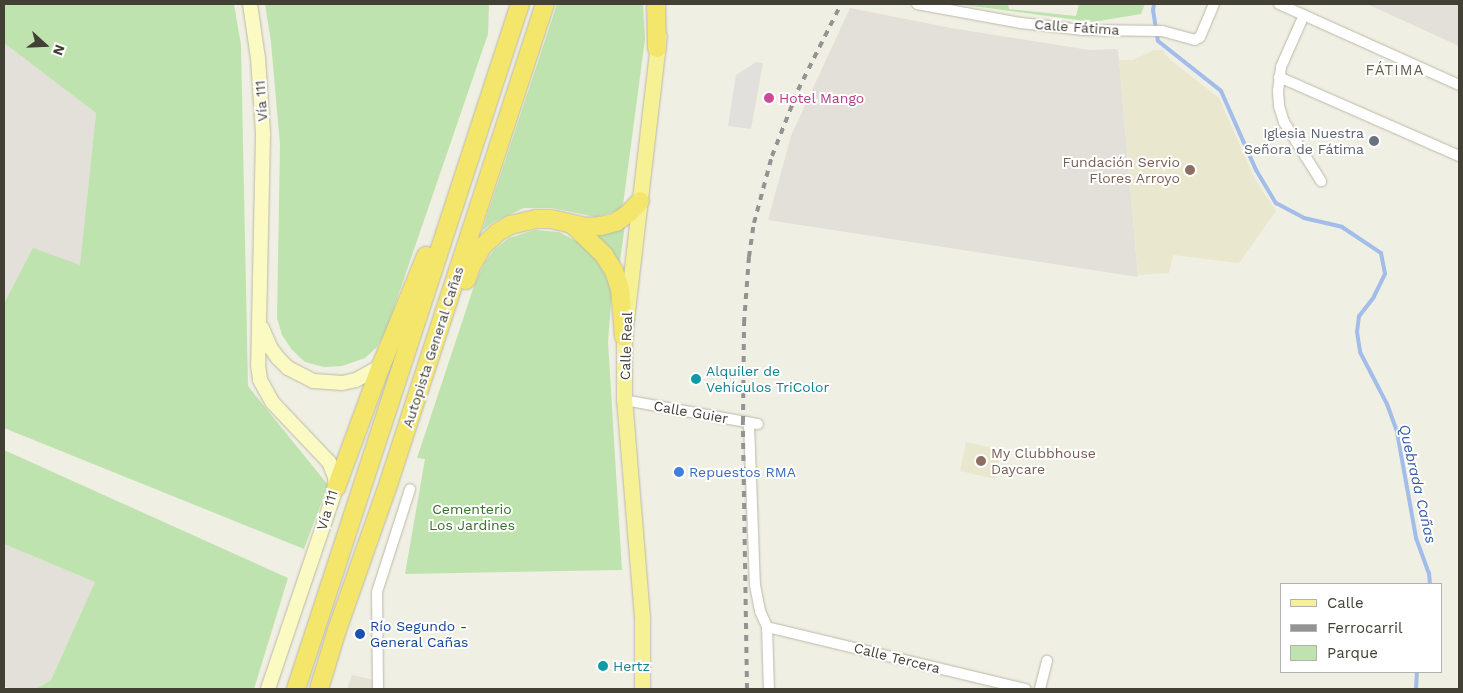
<!DOCTYPE html>
<html>
<head>
<meta charset="utf-8">
<style>
	body { margin:0 }
	#map { position:relative; width:1463px; height:693px; overflow:hidden; background:#f0efe3; font-family:"Work Sans",sans-serif }
	div>[style] { position:absolute }
	[style*='--x'] { left:calc(var(--x)*1px); top:calc(var(--y)*1px); width:calc(var(--w)*1px); rotate:calc(var(--a)*1deg) }
	.residential>* { inset:0; background:#e4e2d2 }
	.industrial>* { inset:0; background:#e2e0d8 }
	.education>* { inset:0; background:#e9e7ce }
	.green>* { inset:0; background:#bfe3ae }
	.parking>* { inset:0; background:#e1e0dc }
	.stream>* { height:4px; margin:-2px; padding:0 2px; transform-origin:2px; border-radius:2px; background:#a2bdea }
	.roads { filter:drop-shadow(0 0 1px #bbb9a7) drop-shadow(0 0 1px #bbb9a7) }
	.street>* { height:10px; margin:-5px; padding:0 5px; transform-origin:5px; border-radius:5px; background:#fff }
	.secondary>* { height:14px; margin:-7px; padding:0 7px; transform-origin:7px; border-radius:7px; background:#fbfac3 }
	.primary>* { height:15px; margin:-7.5px; padding:0 7.5px; transform-origin:7.5px; border-radius:7.5px; background:#f7f196 }
	.highway>* { height:18px; margin:-9px; padding:0 9px; transform-origin:9px; border-radius:9px; background:#f4e56b }
	.rail>* { height:4px; margin-top:-2px; transform-origin:0; background:repeating-linear-gradient(90deg,#939393 0 6px,transparent 0 12px) }
	.dots>* { width:14px; height:14px; translate:-50% -50%; box-sizing:border-box; border:2px solid #fff; border-radius:50% }
	span { translate:-50% -50%; white-space:nowrap; text-align:center; line-height:1.15; -webkit-text-stroke:4px #fff; paint-order:stroke }
	.street-label { font-size:14px; color:#423f34 }
	.hotel-label { font-size:14px; color:#b23c85 }
	.left { translate:0 -50%; text-align:left }
	.worship-label { font-size:14px; color:#5b616d }
	.right { translate:-100% -50%; text-align:right }
	.education-label { font-size:14px; color:#785e54 }
	.culture-label { font-size:14px; color:#0d838f }
	.shop-label { font-size:14px; color:#366cbe }
	.park-label { font-size:14px; color:#366f2c }
	.transit-label { font-size:14px; color:#164399 }
	.neighbourhood-label { font-size:15px; color:#64604c; letter-spacing:1px }
	.water-label { font-size:15px; color:#355da6; font-style:italic }
	.frame { position:absolute; inset:0; border:5px solid #423f34; pointer-events:none }
	.legend { position:absolute; left:1280px; top:583px; width:162px; height:90px; box-sizing:border-box; background:#fff; border:1px solid #b3b2ae; margin:0; padding:6px 9px; list-style:none; font-size:15px; color:#423f34 }
	.legend li { display:flex; align-items:center; gap:10px; height:25px }
	.legend b { width:25px; border:1px solid #b3b2ae }
	.north { position:absolute; left:20px; top:20px; width:50px; height:50px; -webkit-text-stroke:4px #fff; paint-order:stroke; rotate:110deg; font-size:14px; font-weight:700; line-height:20px; text-align:center; color:#423f34 }
	.north::after { content:''; display:block; margin:auto; width:18px; height:22px; background:#423f34; clip-path:polygon(50% 0,100% 100%,50% 72%,0 100%) }
</style>
</head>
<body>
<div id="map">
	<div class="residential">
		<div style="clip-path:polygon(352px 675px,375px 680px,375px 689px,347px 689px)"></div>
	</div>
	<div class="industrial">
		<div style="clip-path:polygon(1367px 4px,1459px 4px,1459px 46px)"></div>
		<div style="clip-path:polygon(850px 8px,951px 28px,1089px 50px,1118px 49px,1138px 277px,768px 220px,791px 136px)"></div>
		<div style="clip-path:polygon(4px 43px,96px 113px,80px 266px,4px 304px)"></div>
		<div style="clip-path:polygon(4px 544px,95px 582px,51px 680px,36px 689px,11px 689px,4px 686px)"></div>
	</div>
	<div class="education">
		<div style="clip-path:polygon(1154px 50px,1163px 50px,1169px 59px,1219px 98px,1255px 179px,1276px 211px,1239px 263px,1173px 255px,1169px 273px,1138px 275px,1119px 60px,1133px 60px)"></div>
		<div style="clip-path:polygon(966px 442px,1001px 450px,995px 479px,960px 471px)"></div>
	</div>
	<div class="green">
		<div style="clip-path:polygon(4px 4px,234px 4px,241px 45px,248px 386px,328px 485px,304px 549px,4px 428px,4px 304px,33px 248px,80px 265px,96px 113px,4px 43px)"></div>
		<div style="clip-path:polygon(265px 4px,489px 4px,488px 34px,386px 331px,377px 347px,365px 358px,342px 366px,324px 367px,305px 362px,292px 350px,282px 335px,277px 318px,280px 145px,271px 42px)"></div>
		<div style="clip-path:polygon(557px 4px,643px 4px,645px 39px,623px 205px,619px 210px,596px 217px,552px 208px,524px 208px,493px 222px,482px 231px)"></div>
		<div style="clip-path:polygon(957px 4px,1008px 4px,1009px 9px,1076px 16px,1079px 4px,1145px 4px,1141px 14px,1093px 22px)"></div>
		<div style="clip-path:polygon(625px 225px,619px 268px,595px 234px)"></div>
		<div style="clip-path:polygon(535px 230px,559px 232px,583px 245px,593px 254px,605px 270px,612px 290px,608px 342px,622px 570px,405px 574px,425px 459px,417px 458px,475px 283px,485px 262px,495px 249px,509px 238px)"></div>
		<div style="clip-path:polygon(4px 450px,288px 578px,254px 689px,36px 689px,51px 680px,95px 582px,4px 544px)"></div>
	</div>
	<div class="parking">
		<div style="clip-path:polygon(756px 62px,763px 63px,751px 129px,728px 126px,736px 75px)"></div>
	</div>
	<div class="stream">
		<div style="--x:1154;--y:4;--w:6;--a:99"></div>
		<div style="--x:1153;--y:10;--w:31;--a:81"></div>
		<div style="--x:1158;--y:41;--w:80;--a:38.4"></div>
		<div style="--x:1221;--y:91;--w:86;--a:66.1"></div>
		<div style="--x:1256;--y:170;--w:39;--a:59"></div>
		<div style="--x:1276;--y:203;--w:32;--a:28"></div>
		<div style="--x:1304;--y:218;--w:39;--a:13"></div>
		<div style="--x:1342;--y:227;--w:47;--a:33.7"></div>
		<div style="--x:1381;--y:253;--w:21;--a:79"></div>
		<div style="--x:1385;--y:274;--w:25;--a:116"></div>
		<div style="--x:1374;--y:297;--w:24;--a:128"></div>
		<div style="--x:1359;--y:316;--w:16;--a:97"></div>
		<div style="--x:1357;--y:332;--w:20;--a:81"></div>
		<div style="--x:1360;--y:352;--w:59;--a:62.6"></div>
		<div style="--x:1387;--y:404;--w:30;--a:70"></div>
		<div style="--x:1397;--y:432;--w:108;--a:79.8"></div>
		<div style="--x:1416;--y:538;--w:37;--a:70"></div>
		<div style="--x:1429;--y:573;--w:11;--a:85"></div>
		<div style="--x:1416;--y:689;--w:17;--a:-87"></div>
	</div>
	<div class="roads">
		<div class="street">
			<div style="--x:917;--y:4;--w:106;--a:10.4"></div>
			<div style="--x:1021;--y:23;--w:61;--a:6.5"></div>
			<div style="--x:1082;--y:30;--w:80;--a:0.7"></div>
			<div style="--x:1162;--y:31;--w:34;--a:15"></div>
			<div style="--x:1195;--y:40;--w:6;--a:-31"></div>
			<div style="--x:1200;--y:37;--w:36;--a:-67"></div>
			<div style="--x:1279;--y:4;--w:197;--a:24.2"></div>
			<div style="--x:1304;--y:15;--w:57;--a:113.9"></div>
			<div style="--x:1281;--y:67;--w:24;--a:97"></div>
			<div style="--x:1278;--y:91;--w:15;--a:86"></div>
			<div style="--x:1279;--y:106;--w:17;--a:73"></div>
			<div style="--x:1284;--y:122;--w:70;--a:57.9"></div>
			<div style="--x:1279;--y:77;--w:197;--a:23.7"></div>
			<div style="--x:624;--y:400;--w:136;--a:10.2"></div>
			<div style="--x:749;--y:423;--w:162;--a:87.9"></div>
			<div style="--x:755;--y:585;--w:26;--a:79"></div>
			<div style="--x:760;--y:611;--w:17;--a:66"></div>
			<div style="--x:767;--y:627;--w:62;--a:88.2"></div>
			<div style="--x:767;--y:627;--w:266;--a:13.5"></div>
			<div style="--x:378;--y:689;--w:97;--a:-90.6"></div>
			<div style="--x:377;--y:592;--w:108;--a:-72.2"></div>
			<div style="--x:1040;--y:689;--w:29;--a:-76"></div>
		</div>
		<div class="secondary">
			<div style="--x:250;--y:4;--w:55;--a:81.6"></div>
			<div style="--x:258;--y:58;--w:76;--a:86.2"></div>
			<div style="--x:263;--y:134;--w:231;--a:91.2"></div>
			<div style="--x:258;--y:365;--w:15;--a:82"></div>
			<div style="--x:260;--y:380;--w:25;--a:61"></div>
			<div style="--x:272;--y:402;--w:83;--a:46.5"></div>
			<div style="--x:329;--y:462;--w:16;--a:68"></div>
			<div style="--x:335;--y:477;--w:11;--a:85"></div>
			<div style="--x:336;--y:488;--w:212;--a:108.7"></div>
			<div style="--x:262;--y:328;--w:21;--a:67"></div>
			<div style="--x:270;--y:347;--w:14;--a:54"></div>
			<div style="--x:278;--y:358;--w:14;--a:45"></div>
			<div style="--x:288;--y:368;--w:29;--a:27"></div>
			<div style="--x:314;--y:381;--w:28;--a:4"></div>
			<div style="--x:342;--y:383;--w:14;--a:-12"></div>
			<div style="--x:356;--y:380;--w:29;--a:-29"></div>
		</div>
		<div class="primary">
			<div style="--x:642;--y:689;--w:72;--a:-90"></div>
			<div style="--x:642;--y:617;--w:218;--a:-94.7"></div>
			<div style="--x:624;--y:400;--w:63;--a:-90"></div>
			<div style="--x:624;--y:337;--w:303;--a:-83.4"></div>
		</div>
		<div class="highway">
			<div style="--x:656;--y:4;--w:44;--a:88.7"></div>
			<div style="--x:572;--y:224;--w:45;--a:44.1"></div>
			<div style="--x:604;--y:255;--w:19;--a:58"></div>
			<div style="--x:614;--y:271;--w:19;--a:72"></div>
			<div style="--x:620;--y:289;--w:48;--a:85.2"></div>
			<div style="--x:466;--y:280;--w:17;--a:-69"></div>
			<div style="--x:472;--y:264;--w:21;--a:-59"></div>
			<div style="--x:483;--y:246;--w:21;--a:-43"></div>
			<div style="--x:498;--y:232;--w:14;--a:-30"></div>
			<div style="--x:510;--y:225;--w:27;--a:-13"></div>
			<div style="--x:536;--y:219;--w:15;--a:0"></div>
			<div style="--x:551;--y:219;--w:35;--a:13"></div>
			<div style="--x:585;--y:227;--w:16;--a:-4"></div>
			<div style="--x:601;--y:226;--w:16;--a:-15"></div>
			<div style="--x:616;--y:222;--w:16;--a:-35"></div>
			<div style="--x:629;--y:213;--w:16;--a:-47"></div>
			<div style="--x:336;--y:488;--w:130;--a:-69.8"></div>
			<div style="--x:381;--y:366;--w:119;--a:-67.8"></div>
			<div style="--x:296;--y:689;--w:721;--a:-71.89"></div>
			<div style="--x:319;--y:689;--w:62;--a:-73"></div>
			<div style="--x:337;--y:630;--w:157;--a:-70.6"></div>
			<div style="--x:389;--y:482;--w:503;--a:-71.93"></div>
		</div>
	</div>
	<div class="rail">
		<div style="--x:747;--y:689;--w:267;--a:-90.9"></div>
		<div style="--x:743;--y:422;--w:99;--a:-89.4"></div>
		<div style="--x:744;--y:323;--w:66;--a:-85.7"></div>
		<div style="--x:749;--y:257;--w:34;--a:-82"></div>
		<div style="--x:754;--y:223;--w:69;--a:-75"></div>
		<div style="--x:772;--y:156;--w:71;--a:-68.5"></div>
		<div style="--x:798;--y:90;--w:96;--a:-63.4"></div>
	</div>
	<div class="dots">
		<div style="left:769px;top:98px;background:#d1479c"></div>
		<div style="left:1374px;top:141px;background:#6b7280"></div>
		<div style="left:1190px;top:170px;background:#8d6e63"></div>
		<div style="left:696px;top:379px;background:#0f9aa8"></div>
		<div style="left:981px;top:461px;background:#8d6e63"></div>
		<div style="left:679px;top:472px;background:#3f7fe0"></div>
		<div style="left:360px;top:634px;background:#1a4fb4"></div>
		<div style="left:603px;top:666px;background:#0f9aa8"></div>
	</div>
	<div class="street-label">
		<span style="left:1077px;top:27px;rotate:4deg">Calle Fátima</span>
		<span style="left:261px;top:101px;rotate:-94deg">Vía 111</span>
		<span style="left:626px;top:346px;rotate:-88deg">Calle Real</span>
		<span style="left:433px;top:347px;rotate:-72deg">Autopista General Cañas</span>
		<span style="left:691px;top:412px;rotate:10deg">Calle Guier</span>
		<span style="left:327px;top:510px;rotate:-73deg">Vía 111</span>
		<span style="left:897px;top:658px;rotate:14deg">Calle Tercera</span>
	</div>
	<div class="hotel-label">
		<span class="left" style="left:779px;top:98px">Hotel Mango</span>
	</div>
	<div class="worship-label">
		<span class="right" style="left:1364px;top:141px">Iglesia Nuestra<br>Señora de Fátima</span>
	</div>
	<div class="education-label">
		<span class="right" style="left:1180px;top:170px">Fundación Servio<br>Flores Arroyo</span>
		<span class="left" style="left:991px;top:461px">My Clubbhouse<br>Daycare</span>
	</div>
	<div class="culture-label">
		<span class="left" style="left:706px;top:379px">Alquiler de<br>Vehículos TriColor</span>
		<span class="left" style="left:613px;top:666px">Hertz</span>
	</div>
	<div class="shop-label">
		<span class="left" style="left:689px;top:472px">Repuestos RMA</span>
	</div>
	<div class="park-label">
		<span style="left:472px;top:517px">Cementerio<br>Los Jardines</span>
	</div>
	<div class="transit-label">
		<span class="left" style="left:370px;top:634px">Río Segundo -<br>General Cañas</span>
	</div>
	<div class="neighbourhood-label">
		<span style="left:1395px;top:71px">FÁTIMA</span>
	</div>
	<div class="water-label">
		<span style="left:1417px;top:484px;rotate:77deg">Quebrada Cañas</span>
	</div>
	<div class="frame"></div>
	<ul class="legend">
	<li><b style="height:6px;background:#f7f196"></b>Calle</li>
	<li><b style="height:6px;background:#939393"></b>Ferrocarril</li>
	<li><b style="height:14px;background:#bfe3ae"></b>Parque</li>
	</ul>
	<div class="north">N</div>
</div>
</body>
</html>
